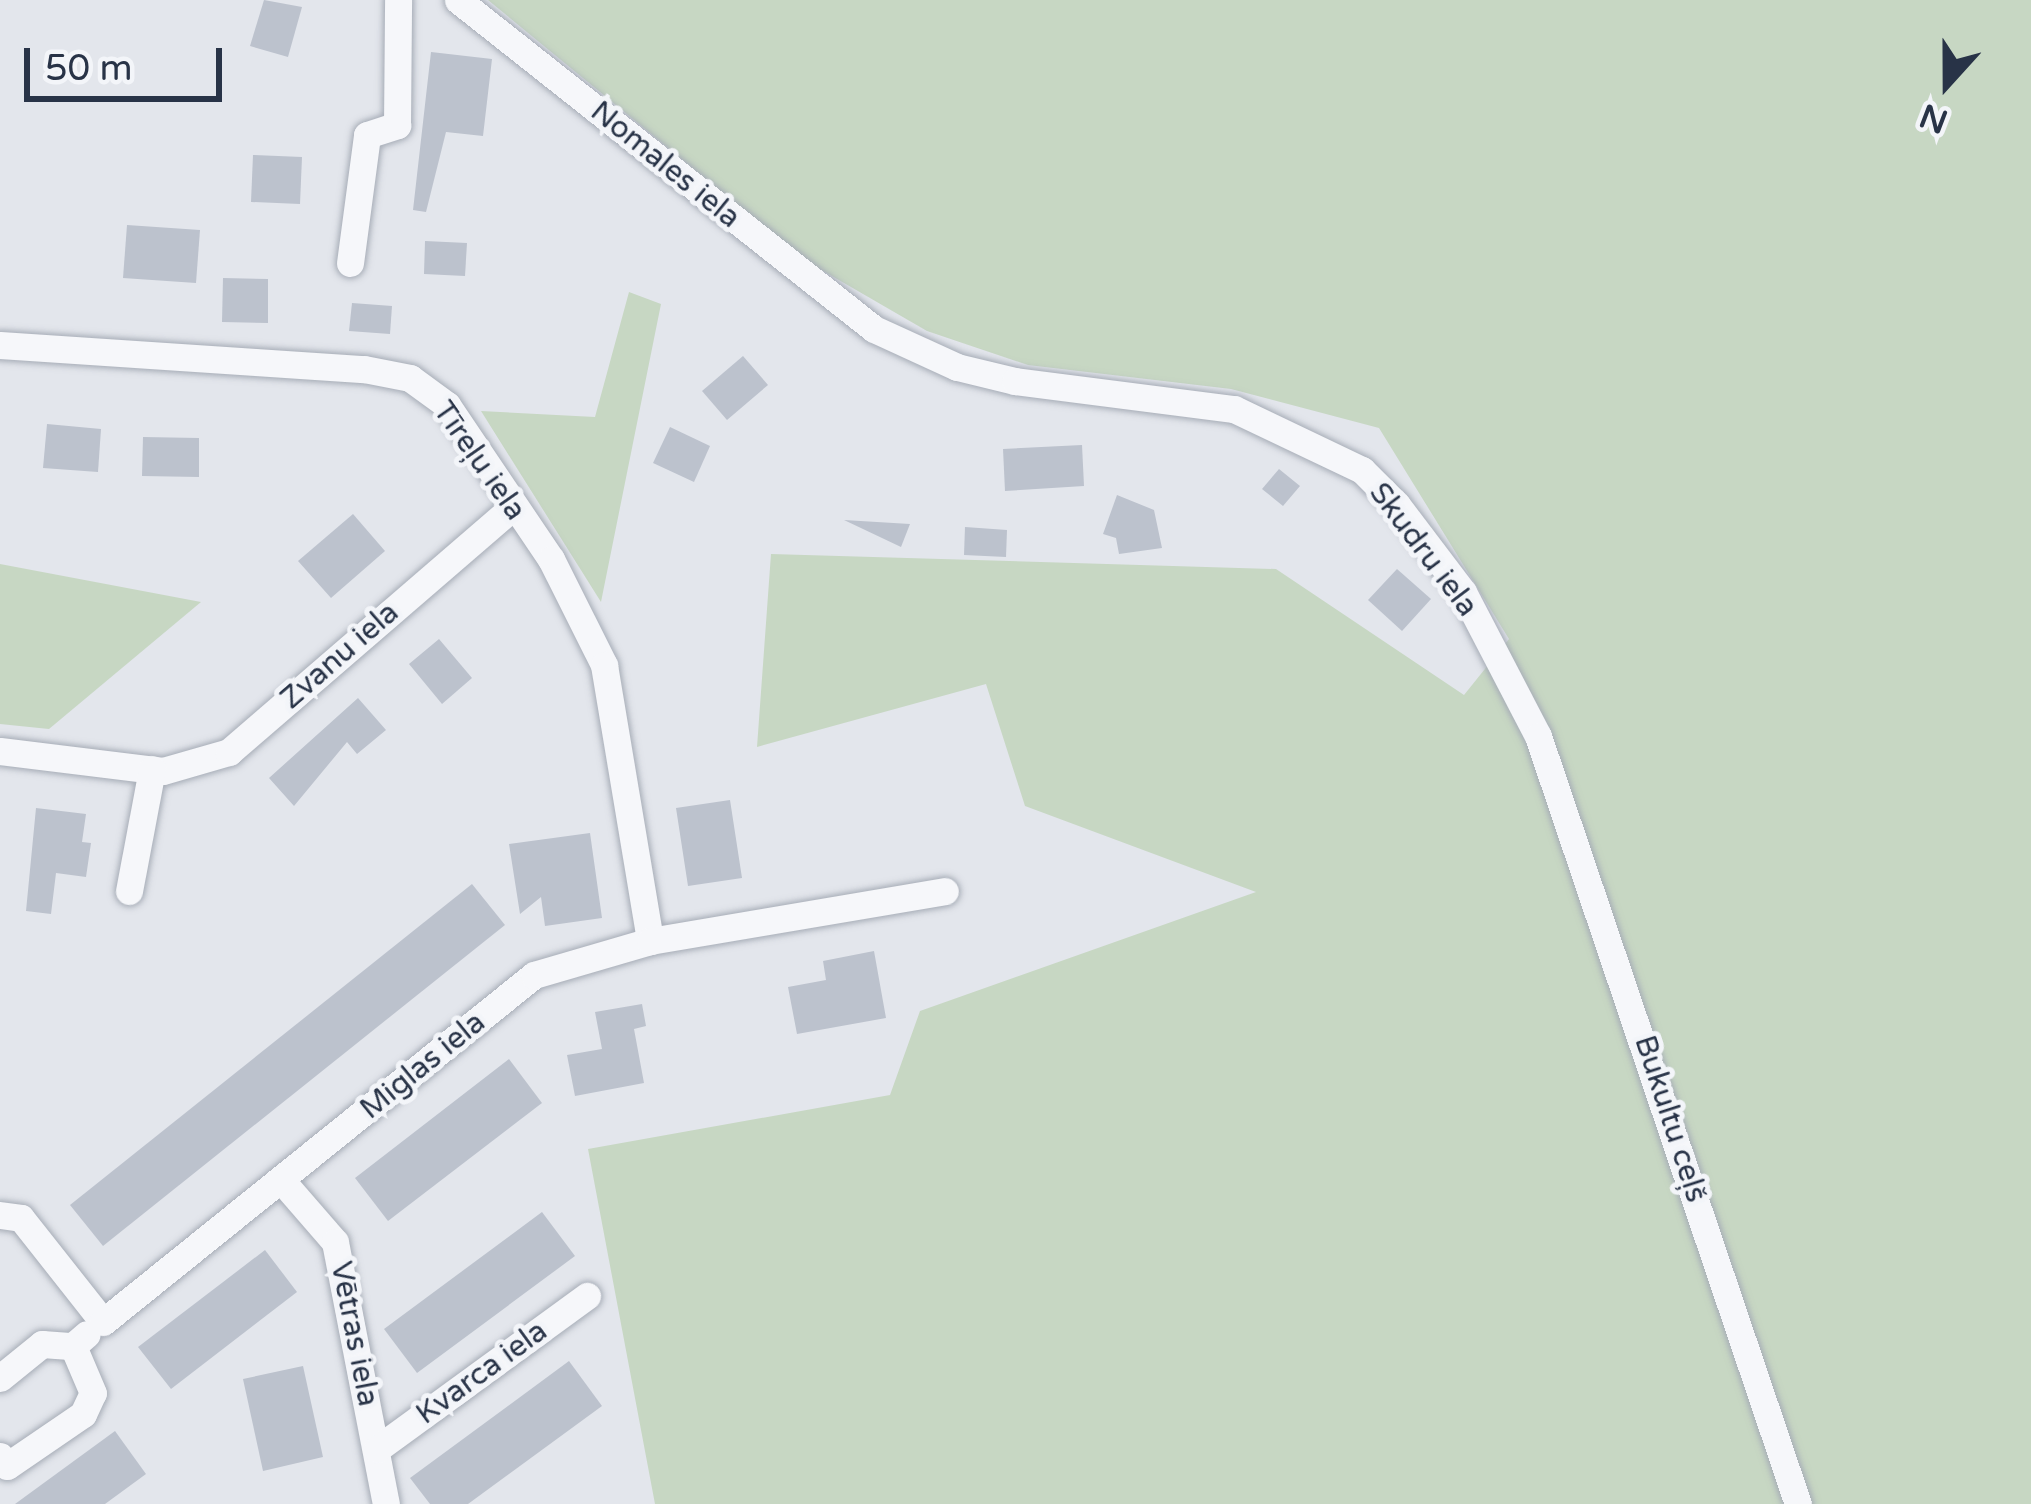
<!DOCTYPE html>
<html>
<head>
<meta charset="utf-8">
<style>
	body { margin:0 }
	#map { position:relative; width:2031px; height:1504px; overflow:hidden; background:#e3e6ec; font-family:"Varela Round",sans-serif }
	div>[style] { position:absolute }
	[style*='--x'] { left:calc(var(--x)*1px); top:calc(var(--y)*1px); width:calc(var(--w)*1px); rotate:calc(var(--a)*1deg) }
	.green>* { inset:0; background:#c7d7c3 }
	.building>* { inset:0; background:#bcc2cd }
	.roads { filter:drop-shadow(0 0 3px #a7adb7) drop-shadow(0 0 3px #a7adb7) }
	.minor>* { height:27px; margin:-13.5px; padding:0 13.5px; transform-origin:13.5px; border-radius:13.5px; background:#f6f7fa }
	span { translate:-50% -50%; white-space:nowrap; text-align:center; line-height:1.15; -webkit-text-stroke:10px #f3f5f9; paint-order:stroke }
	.street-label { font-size:30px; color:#283347 }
	.north { position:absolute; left:1887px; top:24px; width:120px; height:120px; -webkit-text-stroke:9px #f3f5f9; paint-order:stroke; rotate:201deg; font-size:33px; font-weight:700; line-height:48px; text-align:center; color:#283347 }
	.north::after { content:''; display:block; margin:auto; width:42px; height:54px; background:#283347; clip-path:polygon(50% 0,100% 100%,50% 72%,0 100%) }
	.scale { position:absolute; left:24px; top:48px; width:198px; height:54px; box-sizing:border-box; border:6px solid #283347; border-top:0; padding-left:15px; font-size:36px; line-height:42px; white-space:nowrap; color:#283347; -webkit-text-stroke:9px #f3f5f9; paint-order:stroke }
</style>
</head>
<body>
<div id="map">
	<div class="green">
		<div style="clip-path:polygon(488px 0,2031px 0,2031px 1504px,655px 1504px,588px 1149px,890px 1095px,920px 1011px,1256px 892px,1025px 806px,986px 684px,757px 747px,771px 554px,1276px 569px,1464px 695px,1509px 639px,1379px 428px,1231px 389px,1028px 365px,927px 331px,806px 261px)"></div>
		<div style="clip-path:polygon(629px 292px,661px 304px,601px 602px,481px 411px,595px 417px)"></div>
		<div style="clip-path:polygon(0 564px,201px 602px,49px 729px,0 724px)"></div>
	</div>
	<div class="building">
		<div style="clip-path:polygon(264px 0,302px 7px,288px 57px,250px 46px)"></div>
		<div style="clip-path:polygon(431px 52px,492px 59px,483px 136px,446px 132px,426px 212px,413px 210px)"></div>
		<div style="clip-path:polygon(253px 155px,302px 157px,300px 204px,251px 202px)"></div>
		<div style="clip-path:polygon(127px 225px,200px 230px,196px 283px,123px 278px)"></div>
		<div style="clip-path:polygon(425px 241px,467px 243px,465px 276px,424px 274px)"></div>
		<div style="clip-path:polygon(223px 278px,268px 279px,268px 323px,222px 322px)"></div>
		<div style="clip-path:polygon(352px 303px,392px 306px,390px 334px,349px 331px)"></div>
		<div style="clip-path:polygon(743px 356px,768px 385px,727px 420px,702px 391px)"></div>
		<div style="clip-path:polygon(47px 424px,101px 429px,98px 472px,43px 468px)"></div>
		<div style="clip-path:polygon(670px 427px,710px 446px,694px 482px,653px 463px)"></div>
		<div style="clip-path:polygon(143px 437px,199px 438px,199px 477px,142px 476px)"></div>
		<div style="clip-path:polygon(1082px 445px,1084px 486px,1005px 491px,1003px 449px)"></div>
		<div style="clip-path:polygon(1279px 469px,1300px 486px,1283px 506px,1262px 489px)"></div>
		<div style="clip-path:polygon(1117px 495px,1154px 510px,1162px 548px,1119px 554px,1116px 538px,1103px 534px)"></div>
		<div style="clip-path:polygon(353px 514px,385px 551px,331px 598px,298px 561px)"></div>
		<div style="clip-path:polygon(844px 520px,910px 524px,901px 547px)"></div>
		<div style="clip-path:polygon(965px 527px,1007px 530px,1006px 557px,964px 555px)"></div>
		<div style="clip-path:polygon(1397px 569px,1431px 599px,1402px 631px,1368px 600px)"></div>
		<div style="clip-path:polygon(439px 639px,472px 678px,442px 704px,409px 664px)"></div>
		<div style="clip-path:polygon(358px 698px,386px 730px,357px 754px,347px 742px,294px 806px,269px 778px)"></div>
		<div style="clip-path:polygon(730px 800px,742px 878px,688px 886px,676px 808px)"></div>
		<div style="clip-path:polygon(36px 808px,86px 814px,82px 842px,91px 843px,86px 877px,56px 873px,51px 914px,26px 911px)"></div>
		<div style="clip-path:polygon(590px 833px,602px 918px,545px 926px,541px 897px,520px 914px,509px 844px)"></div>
		<div style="clip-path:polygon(472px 884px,505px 925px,103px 1246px,70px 1205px)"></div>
		<div style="clip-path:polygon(874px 951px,886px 1018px,797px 1034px,788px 987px,826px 980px,823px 961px)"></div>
		<div style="clip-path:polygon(642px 1004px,646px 1026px,634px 1029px,644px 1083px,575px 1096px,567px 1055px,602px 1049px,595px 1012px)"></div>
		<div style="clip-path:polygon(509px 1059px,542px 1103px,388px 1221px,355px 1178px)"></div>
		<div style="clip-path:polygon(542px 1212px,575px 1256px,417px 1373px,384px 1329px)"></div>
		<div style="clip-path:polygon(265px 1250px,297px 1292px,171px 1389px,138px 1347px)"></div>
		<div style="clip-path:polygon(569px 1361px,602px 1406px,468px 1504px,430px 1504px,410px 1478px)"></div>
		<div style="clip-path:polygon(303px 1366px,323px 1457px,263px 1471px,243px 1379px)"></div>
		<div style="clip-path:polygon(115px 1431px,146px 1474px,105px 1504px,15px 1504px)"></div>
	</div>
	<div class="roads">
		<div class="minor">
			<div style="--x:458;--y:0;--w:530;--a:38.34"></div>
			<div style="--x:874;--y:329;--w:91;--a:24.6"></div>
			<div style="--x:957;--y:367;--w:60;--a:13.6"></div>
			<div style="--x:1015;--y:381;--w:221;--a:7.3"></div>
			<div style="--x:1234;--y:409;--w:142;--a:25.5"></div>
			<div style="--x:1362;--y:470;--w:49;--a:45"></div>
			<div style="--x:1397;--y:505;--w:109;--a:52.8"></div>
			<div style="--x:1463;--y:592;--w:162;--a:62.5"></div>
			<div style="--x:1538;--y:736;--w:811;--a:71.3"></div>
			<div style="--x:350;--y:263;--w:129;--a:-82.4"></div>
			<div style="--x:367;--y:135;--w:32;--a:-18"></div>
			<div style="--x:397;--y:125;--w:125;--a:-89.5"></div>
			<div style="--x:0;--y:345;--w:365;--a:3.8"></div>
			<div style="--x:364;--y:369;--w:47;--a:11.1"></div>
			<div style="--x:410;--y:378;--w:46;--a:36.1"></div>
			<div style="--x:447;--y:405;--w:186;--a:56"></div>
			<div style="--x:551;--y:559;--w:119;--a:63.4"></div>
			<div style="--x:604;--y:665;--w:280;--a:80.5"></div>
			<div style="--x:0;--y:751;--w:164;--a:7"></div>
			<div style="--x:163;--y:771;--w:69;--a:-16.1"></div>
			<div style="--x:229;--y:752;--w:374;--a:-40.8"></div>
			<div style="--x:129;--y:891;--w:124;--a:-79.3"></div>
			<div style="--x:283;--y:1182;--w:79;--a:49.1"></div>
			<div style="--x:335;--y:1242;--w:267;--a:79"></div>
			<div style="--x:0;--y:1215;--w:21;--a:8"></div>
			<div style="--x:21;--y:1218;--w:132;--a:51.7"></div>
			<div style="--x:103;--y:1322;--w:553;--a:-38.84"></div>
			<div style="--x:534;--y:975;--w:121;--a:-16.3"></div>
			<div style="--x:650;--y:941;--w:299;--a:-9.6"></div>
			<div style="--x:0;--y:1378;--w:54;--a:-39"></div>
			<div style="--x:42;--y:1344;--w:31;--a:4"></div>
			<div style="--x:73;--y:1346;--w:18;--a:-41"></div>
			<div style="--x:377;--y:1449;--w:260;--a:-36.1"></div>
			<div style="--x:0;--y:1456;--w:12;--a:55"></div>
			<div style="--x:7;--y:1466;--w:92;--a:-34.4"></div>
			<div style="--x:83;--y:1414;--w:23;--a:-65"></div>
			<div style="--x:93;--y:1393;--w:51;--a:-113.1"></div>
		</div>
	</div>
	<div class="street-label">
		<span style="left:665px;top:165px;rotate:39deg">Nomales iela</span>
		<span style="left:479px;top:461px;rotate:55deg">Tīreļu iela</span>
		<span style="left:1423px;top:550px;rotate:53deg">Skudru iela</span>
		<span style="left:340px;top:656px;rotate:-41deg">Zvanu iela</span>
		<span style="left:423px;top:1066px;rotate:-39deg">Miglas iela</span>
		<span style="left:1670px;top:1119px;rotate:72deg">Bukultu ceļš</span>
		<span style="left:354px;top:1334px;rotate:79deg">Vētras iela</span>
		<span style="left:482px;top:1373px;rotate:-36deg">Kvarca iela</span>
	</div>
	<div class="north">N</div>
	<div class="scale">50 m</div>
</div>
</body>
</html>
